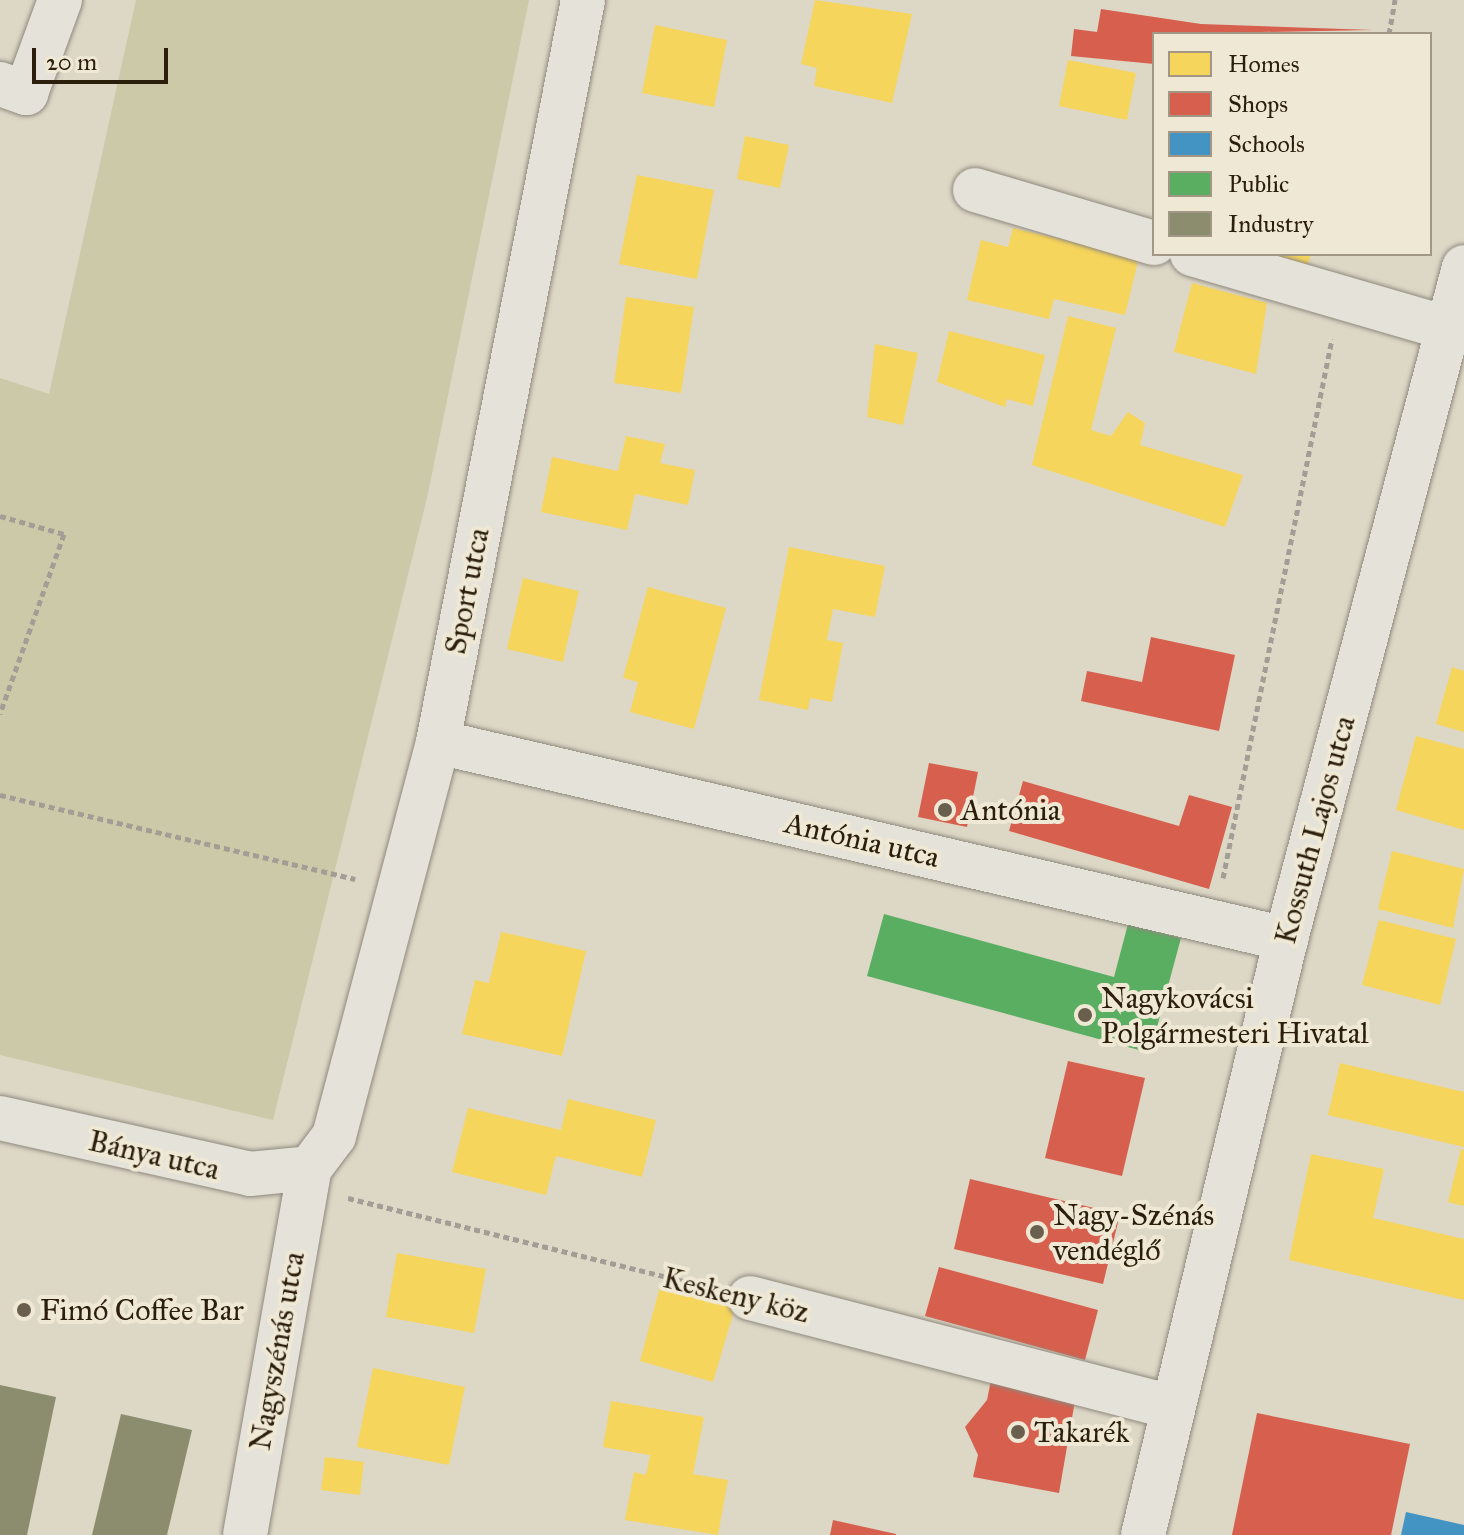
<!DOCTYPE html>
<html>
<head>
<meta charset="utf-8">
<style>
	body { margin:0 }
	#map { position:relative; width:1464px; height:1535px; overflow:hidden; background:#ddd7c6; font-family:"IM FELL Great Primer",serif }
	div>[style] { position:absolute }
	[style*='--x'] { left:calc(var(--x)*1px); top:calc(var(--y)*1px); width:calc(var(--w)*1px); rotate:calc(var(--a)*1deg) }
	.green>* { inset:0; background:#cbc9a7 }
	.homes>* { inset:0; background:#f6d55c }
	.shops>* { inset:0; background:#d6604d }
	.schools>* { inset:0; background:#4393c3 }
	.public>* { inset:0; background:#5aae61 }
	.industry>* { inset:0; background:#8c8c6e }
	.path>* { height:5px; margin-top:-2.5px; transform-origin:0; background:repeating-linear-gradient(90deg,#a29e96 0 6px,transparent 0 10px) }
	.roads { filter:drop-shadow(0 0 2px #8f897e) drop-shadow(0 0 2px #8f897e) }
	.minor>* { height:44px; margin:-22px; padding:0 22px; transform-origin:22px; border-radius:22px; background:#e5e2da }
	.dots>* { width:22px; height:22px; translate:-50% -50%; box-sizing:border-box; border:4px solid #efe8d4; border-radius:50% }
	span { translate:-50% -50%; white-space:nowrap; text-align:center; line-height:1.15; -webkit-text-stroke:8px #efe8d4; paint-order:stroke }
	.street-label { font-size:30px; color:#2b1e0b }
	.poi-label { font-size:30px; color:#2b1e0b }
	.left { translate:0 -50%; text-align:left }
	.legend { position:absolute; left:1152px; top:32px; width:280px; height:224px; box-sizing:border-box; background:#efe8d4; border:2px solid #a19784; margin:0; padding:10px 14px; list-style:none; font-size:24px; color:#2b1e0b }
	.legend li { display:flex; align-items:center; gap:16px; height:40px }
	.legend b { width:40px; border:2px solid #a19784 }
	.scale { position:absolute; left:32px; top:48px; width:136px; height:36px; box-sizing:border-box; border:4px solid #2b1e0b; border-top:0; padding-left:10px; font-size:24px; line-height:28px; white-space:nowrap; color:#2b1e0b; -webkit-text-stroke:6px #efe8d4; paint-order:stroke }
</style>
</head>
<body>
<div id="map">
	<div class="green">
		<div style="clip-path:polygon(136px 0,529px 0,427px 498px,273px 1120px,0 1055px,0 378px,49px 394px)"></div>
	</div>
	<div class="homes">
		<div style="clip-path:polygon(815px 0,912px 14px,892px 103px,814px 86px,817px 68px,801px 64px)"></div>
		<div style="clip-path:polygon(655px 25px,727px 40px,714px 107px,642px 93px)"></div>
		<div style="clip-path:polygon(1068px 60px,1136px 73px,1127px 120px,1059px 106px)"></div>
		<div style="clip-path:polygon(745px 136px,789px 145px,780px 188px,737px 179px)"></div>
		<div style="clip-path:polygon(637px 175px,714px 190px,697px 279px,619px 264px)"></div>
		<div style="clip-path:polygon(1013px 228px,1139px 257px,1125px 315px,1054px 299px,1049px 319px,967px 300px,981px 240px,1008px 247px)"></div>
		<div style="clip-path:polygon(1217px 254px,1311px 254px,1303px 280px)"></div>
		<div style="clip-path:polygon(1192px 283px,1267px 303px,1256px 374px,1174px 352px)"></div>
		<div style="clip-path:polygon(626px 297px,694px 307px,681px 393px,614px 383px)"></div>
		<div style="clip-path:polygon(1068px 316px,1116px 328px,1091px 430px,1111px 436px,1128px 412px,1145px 423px,1140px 445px,1243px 475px,1225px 527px,1032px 465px)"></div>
		<div style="clip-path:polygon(949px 331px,1045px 355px,1033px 406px,1007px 399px,1005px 407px,937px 382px)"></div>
		<div style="clip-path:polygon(875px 344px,918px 353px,903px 425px,867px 417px)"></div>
		<div style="clip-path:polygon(626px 436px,665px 444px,660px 463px,695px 470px,688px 505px,635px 494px,627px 530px,541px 512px,552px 457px,618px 471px)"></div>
		<div style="clip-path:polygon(789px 547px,885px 566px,875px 617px,833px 609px,827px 640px,843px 643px,832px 702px,810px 698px,808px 710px,759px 700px)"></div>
		<div style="clip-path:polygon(523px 578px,579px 591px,563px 662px,507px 649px)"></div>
		<div style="clip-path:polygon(648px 587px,726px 608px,694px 729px,630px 712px,638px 682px,623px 678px)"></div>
		<div style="clip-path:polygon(1452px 667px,1464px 671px,1464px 732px,1436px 724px)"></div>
		<div style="clip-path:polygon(1416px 736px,1464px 749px,1464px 830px,1396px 810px)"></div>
		<div style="clip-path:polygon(1392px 851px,1464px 869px,1453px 928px,1378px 909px)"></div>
		<div style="clip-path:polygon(1379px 920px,1456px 939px,1440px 1005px,1362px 985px)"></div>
		<div style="clip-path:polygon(501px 932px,586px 951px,562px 1056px,462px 1034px,475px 980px,489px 983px)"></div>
		<div style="clip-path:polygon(1340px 1063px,1464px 1092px,1464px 1147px,1328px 1115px)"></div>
		<div style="clip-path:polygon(568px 1099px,656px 1120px,642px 1177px,556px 1156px,546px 1195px,452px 1172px,468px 1108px,561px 1130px)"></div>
		<div style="clip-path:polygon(1461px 1149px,1464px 1150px,1464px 1206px,1448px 1202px)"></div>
		<div style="clip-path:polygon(1311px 1154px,1384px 1169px,1373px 1218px,1464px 1239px,1464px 1300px,1289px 1260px)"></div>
		<div style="clip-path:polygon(397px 1253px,486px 1269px,474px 1333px,386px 1317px)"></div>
		<div style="clip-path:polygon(661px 1283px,736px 1304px,713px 1382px,640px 1361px)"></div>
		<div style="clip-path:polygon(373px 1368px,465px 1387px,449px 1465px,357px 1447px)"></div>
		<div style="clip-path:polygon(611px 1401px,704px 1417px,693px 1474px,728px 1480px,718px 1535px,625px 1520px,634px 1472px,646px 1475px,650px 1455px,603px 1447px)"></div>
		<div style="clip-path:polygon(325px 1457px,364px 1462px,360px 1495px,321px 1490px)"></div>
	</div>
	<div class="shops">
		<div style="clip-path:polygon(1101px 9px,1201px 24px,1373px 30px,1154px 34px,1154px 64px,1071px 56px,1074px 29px,1097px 32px)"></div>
		<div style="clip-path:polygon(1151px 637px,1235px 655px,1219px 731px,1081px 701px,1087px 671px,1142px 682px)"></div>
		<div style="clip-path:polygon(929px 763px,978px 772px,967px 827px,918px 817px)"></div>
		<div style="clip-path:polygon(1023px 781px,1179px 826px,1189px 795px,1232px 807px,1209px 889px,1009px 831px)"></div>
		<div style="clip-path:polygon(1068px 1061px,1145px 1078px,1122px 1176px,1045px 1158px)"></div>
		<div style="clip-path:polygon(970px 1179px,1120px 1214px,1103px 1284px,954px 1249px)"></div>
		<div style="clip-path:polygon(939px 1267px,1098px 1310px,1085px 1360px,925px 1316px)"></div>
		<div style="clip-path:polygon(991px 1380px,1076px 1395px,1059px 1493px,973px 1477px,978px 1455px,965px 1427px,987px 1400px)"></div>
		<div style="clip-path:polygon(1257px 1413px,1410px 1444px,1391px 1535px,1232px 1535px)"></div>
		<div style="clip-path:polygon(833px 1520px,896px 1534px,896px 1535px,830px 1535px)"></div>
	</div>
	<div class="schools">
		<div style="clip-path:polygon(1406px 1512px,1464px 1525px,1464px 1535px,1401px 1535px)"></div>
	</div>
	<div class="public">
		<div style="clip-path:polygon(884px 914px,1114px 977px,1128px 924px,1181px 938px,1150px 1053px,867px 976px)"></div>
	</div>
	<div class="industry">
		<div style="clip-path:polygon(0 1385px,56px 1397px,27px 1535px,0 1535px)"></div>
		<div style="clip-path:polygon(121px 1414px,192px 1430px,167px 1535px,92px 1535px)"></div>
	</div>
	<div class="path">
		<div style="--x:1389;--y:34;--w:35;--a:-80"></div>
		<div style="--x:0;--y:516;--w:66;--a:15.7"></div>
		<div style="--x:64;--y:534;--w:191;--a:109.6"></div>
		<div style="--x:0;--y:795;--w:365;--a:13.3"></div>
		<div style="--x:1223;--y:878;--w:550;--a:-78.57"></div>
		<div style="--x:348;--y:1198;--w:370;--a:13.9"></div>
	</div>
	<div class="roads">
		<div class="minor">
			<div style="--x:0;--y:84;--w:28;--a:19"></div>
			<div style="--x:26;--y:93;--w:99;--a:-69.9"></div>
			<div style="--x:975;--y:190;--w:187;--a:16.5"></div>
			<div style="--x:1192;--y:254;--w:266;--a:16.2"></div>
			<div style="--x:438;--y:742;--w:871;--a:13.08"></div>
			<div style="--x:0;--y:1118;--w:256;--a:12.6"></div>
			<div style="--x:250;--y:1174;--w:60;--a:-5.7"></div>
			<div style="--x:310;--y:1168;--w:40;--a:-53"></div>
			<div style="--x:334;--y:1136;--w:407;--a:-75.2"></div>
			<div style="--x:438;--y:742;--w:756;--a:-78.94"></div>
			<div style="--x:750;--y:1298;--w:435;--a:14.5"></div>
			<div style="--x:245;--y:1535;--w:373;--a:-80"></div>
			<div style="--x:1143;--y:1535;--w:613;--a:-76.51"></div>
			<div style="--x:1286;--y:939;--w:695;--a:-75.16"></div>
		</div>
	</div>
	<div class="dots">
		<div style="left:945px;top:810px;background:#695f4c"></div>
		<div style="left:1085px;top:1015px;background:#695f4c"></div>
		<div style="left:1037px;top:1232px;background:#695f4c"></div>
		<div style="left:24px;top:1310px;background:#695f4c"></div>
		<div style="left:1018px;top:1432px;background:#695f4c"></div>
	</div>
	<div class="street-label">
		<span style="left:467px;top:591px;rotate:-79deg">Sport utca</span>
		<span style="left:1315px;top:830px;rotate:-75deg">Kossuth Lajos utca</span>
		<span style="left:862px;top:840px;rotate:13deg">Antónia utca</span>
		<span style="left:154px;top:1155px;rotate:13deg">Bánya utca</span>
		<span style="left:736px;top:1295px;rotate:14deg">Keskeny köz</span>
		<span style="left:277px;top:1351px;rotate:-80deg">Nagyszénás utca</span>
	</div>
	<div class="poi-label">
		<span class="left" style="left:961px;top:810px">Antónia</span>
		<span class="left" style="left:1101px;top:1015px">Nagykovácsi<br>Polgármesteri Hivatal</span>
		<span class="left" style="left:1053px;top:1232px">Nagy-Szénás<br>vendéglő</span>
		<span class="left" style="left:40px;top:1310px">Fimó Coffee Bar</span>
		<span class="left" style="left:1034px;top:1432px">Takarék</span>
	</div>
	<ul class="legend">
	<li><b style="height:22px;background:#f6d55c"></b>Homes</li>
	<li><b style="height:22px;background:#d6604d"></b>Shops</li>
	<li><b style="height:22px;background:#4393c3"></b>Schools</li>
	<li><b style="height:22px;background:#5aae61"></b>Public</li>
	<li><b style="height:22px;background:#8c8c6e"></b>Industry</li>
	</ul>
	<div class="scale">20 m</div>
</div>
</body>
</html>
